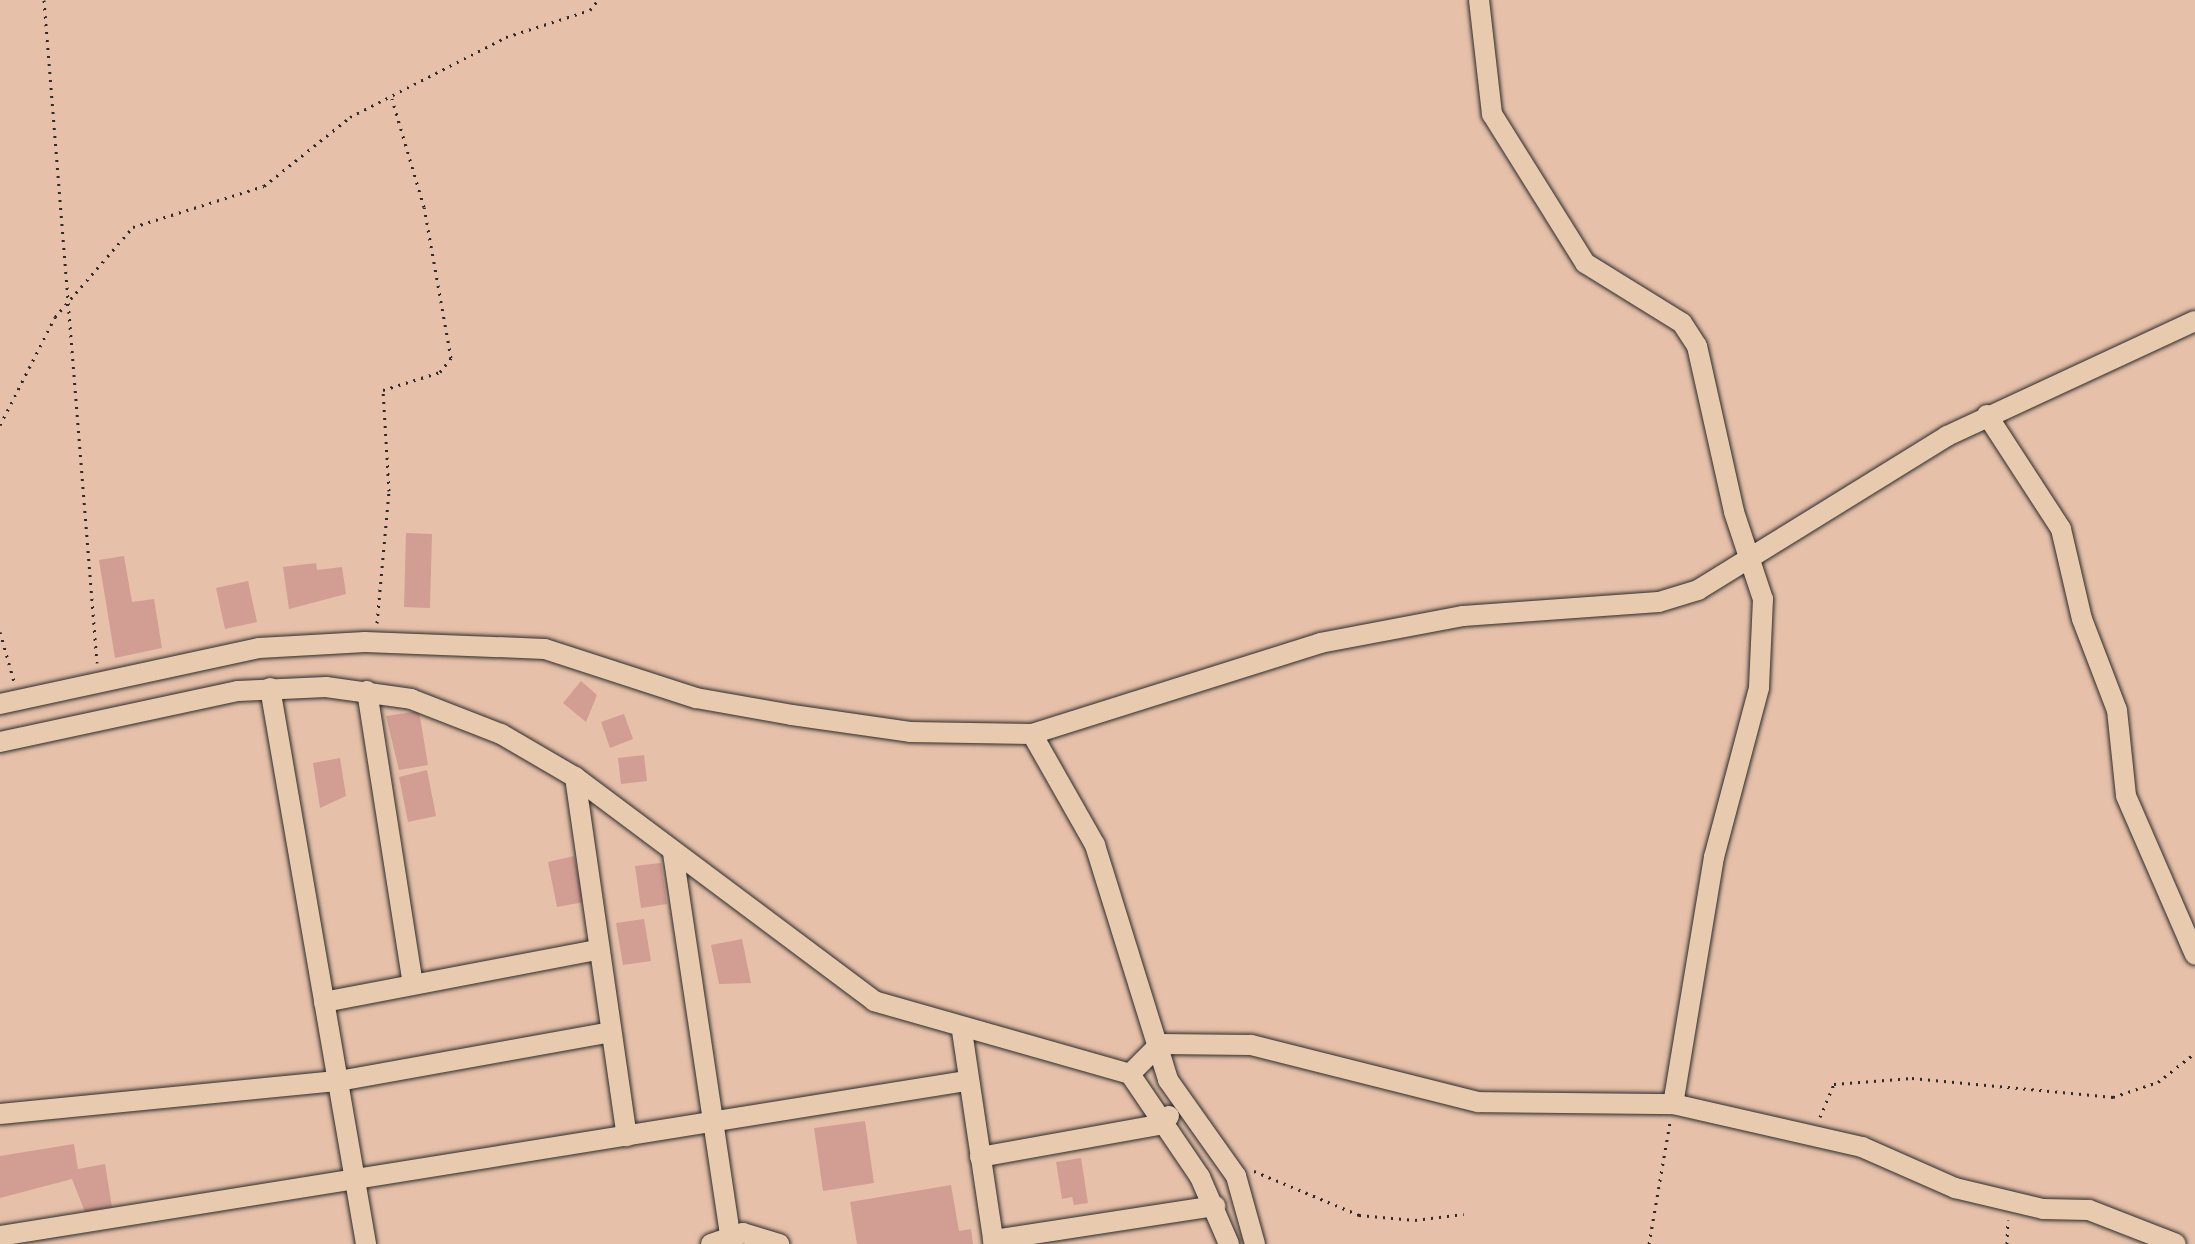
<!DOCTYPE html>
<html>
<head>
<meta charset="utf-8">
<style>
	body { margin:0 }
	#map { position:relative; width:2195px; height:1244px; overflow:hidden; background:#e6c0a9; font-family:Kalam,sans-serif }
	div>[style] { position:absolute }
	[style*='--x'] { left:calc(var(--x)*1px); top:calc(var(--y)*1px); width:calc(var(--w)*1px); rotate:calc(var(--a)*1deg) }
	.building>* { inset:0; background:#d29d92 }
	.path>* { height:3px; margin-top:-1.5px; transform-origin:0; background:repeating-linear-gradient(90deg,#2b2b2b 0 2px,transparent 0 8px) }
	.roads { filter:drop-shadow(0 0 2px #2b2b2b) drop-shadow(0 0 2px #2b2b2b) }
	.minor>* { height:20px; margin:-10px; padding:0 10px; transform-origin:10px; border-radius:10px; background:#e8cbaf }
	span { translate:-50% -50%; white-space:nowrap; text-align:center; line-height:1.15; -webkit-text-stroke:8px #e8cbaf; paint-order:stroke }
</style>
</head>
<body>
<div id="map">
	<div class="building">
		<div style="clip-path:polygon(406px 533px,432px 534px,430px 608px,404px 607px)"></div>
		<div style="clip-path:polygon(124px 556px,132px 602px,154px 599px,162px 648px,115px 658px,99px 560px)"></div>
		<div style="clip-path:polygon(316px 563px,317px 570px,342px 567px,346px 594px,289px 609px,283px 567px)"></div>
		<div style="clip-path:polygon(248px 581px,257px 622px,225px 629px,216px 588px)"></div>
		<div style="clip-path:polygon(581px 681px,597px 695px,586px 722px,563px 703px)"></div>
		<div style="clip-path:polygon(419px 711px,428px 765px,399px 770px,386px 716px)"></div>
		<div style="clip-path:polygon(624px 714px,633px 739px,610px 748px,601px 722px)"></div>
		<div style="clip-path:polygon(644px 755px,647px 781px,621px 784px,618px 758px)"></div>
		<div style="clip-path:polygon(340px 758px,346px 796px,320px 808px,313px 763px)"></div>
		<div style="clip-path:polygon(427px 770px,436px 816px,408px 822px,399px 777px)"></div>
		<div style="clip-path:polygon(574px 856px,584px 902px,557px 907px,548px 862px)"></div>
		<div style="clip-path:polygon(661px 863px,667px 904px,641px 908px,635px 866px)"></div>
		<div style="clip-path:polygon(644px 919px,651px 961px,623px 965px,616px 923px)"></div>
		<div style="clip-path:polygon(742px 939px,751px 983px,719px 984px,711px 945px)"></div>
		<div style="clip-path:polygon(865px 1121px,874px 1183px,823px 1191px,814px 1128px)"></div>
		<div style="clip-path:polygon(74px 1144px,78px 1169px,105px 1164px,112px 1207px,85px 1212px,72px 1179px,0 1198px,0 1156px)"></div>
		<div style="clip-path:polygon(1081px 1158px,1088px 1203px,1074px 1205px,1072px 1197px,1062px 1199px,1056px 1162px)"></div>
		<div style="clip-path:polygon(951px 1185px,959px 1231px,971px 1229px,973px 1244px,857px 1244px,850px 1202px)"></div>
	</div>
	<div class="path">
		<div style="--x:44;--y:0;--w:665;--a:85.43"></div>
		<div style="--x:0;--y:425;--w:121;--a:-63"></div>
		<div style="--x:55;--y:317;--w:119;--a:-49.1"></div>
		<div style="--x:133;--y:227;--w:137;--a:-17.4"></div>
		<div style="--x:264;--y:186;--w:110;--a:-38.7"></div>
		<div style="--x:350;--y:117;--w:175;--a:-27.1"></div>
		<div style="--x:506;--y:37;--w:88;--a:-17.8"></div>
		<div style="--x:590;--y:10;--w:13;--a:-51"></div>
		<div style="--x:377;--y:623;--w:133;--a:-84.8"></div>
		<div style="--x:389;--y:491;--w:101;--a:-93.4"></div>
		<div style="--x:383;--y:390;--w:60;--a:-17.5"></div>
		<div style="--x:440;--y:372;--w:18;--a:-52"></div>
		<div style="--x:451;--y:358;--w:153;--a:-100.1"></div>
		<div style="--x:424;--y:207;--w:113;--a:-106.5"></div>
		<div style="--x:0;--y:632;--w:51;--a:74.1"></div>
		<div style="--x:1820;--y:1117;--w:36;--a:-67"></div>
		<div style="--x:1834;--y:1084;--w:78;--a:-4.4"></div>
		<div style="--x:1912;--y:1078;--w:202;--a:5.4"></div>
		<div style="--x:2113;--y:1097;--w:47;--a:-18.4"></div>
		<div style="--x:2158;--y:1082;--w:47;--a:-38.1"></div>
		<div style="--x:1254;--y:1171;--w:114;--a:22.7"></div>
		<div style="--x:1359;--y:1215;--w:56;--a:5.1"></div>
		<div style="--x:1415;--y:1220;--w:49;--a:-7"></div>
		<div style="--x:1649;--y:1244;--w:124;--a:-80.2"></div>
		<div style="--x:2007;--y:1244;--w:24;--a:-88"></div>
	</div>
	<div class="roads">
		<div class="minor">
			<div style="--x:1479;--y:0;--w:115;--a:83.5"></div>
			<div style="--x:1492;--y:114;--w:176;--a:58"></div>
			<div style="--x:1585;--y:263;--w:114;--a:31.7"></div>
			<div style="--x:1682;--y:323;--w:27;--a:57"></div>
			<div style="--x:1697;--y:346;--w:170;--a:77.4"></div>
			<div style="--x:1734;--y:512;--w:92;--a:71.6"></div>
			<div style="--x:1763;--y:599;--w:89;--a:92.6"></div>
			<div style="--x:1759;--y:688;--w:175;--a:104.9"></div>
			<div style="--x:1714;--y:857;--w:250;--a:99.4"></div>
			<div style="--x:1673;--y:1104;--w:194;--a:12.8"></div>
			<div style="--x:1862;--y:1147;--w:102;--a:23.8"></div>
			<div style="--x:1955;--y:1188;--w:90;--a:13.4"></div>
			<div style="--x:2043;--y:1209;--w:46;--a:1.2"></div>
			<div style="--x:2089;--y:1210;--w:93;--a:21.3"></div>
			<div style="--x:1987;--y:415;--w:136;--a:57"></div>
			<div style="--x:2061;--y:529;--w:92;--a:76.9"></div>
			<div style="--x:2082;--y:619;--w:97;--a:69"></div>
			<div style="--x:2117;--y:710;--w:86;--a:84"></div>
			<div style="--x:2126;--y:796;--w:173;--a:66.5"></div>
			<div style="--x:270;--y:688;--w:564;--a:80.2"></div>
			<div style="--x:367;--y:691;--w:297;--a:81.1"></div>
			<div style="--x:0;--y:704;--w:265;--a:-12.2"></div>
			<div style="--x:259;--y:648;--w:106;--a:-3.2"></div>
			<div style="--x:365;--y:642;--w:180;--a:2.2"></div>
			<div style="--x:545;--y:649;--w:159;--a:18"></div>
			<div style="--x:696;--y:698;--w:97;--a:10"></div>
			<div style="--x:792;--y:715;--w:119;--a:8.2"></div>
			<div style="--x:910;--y:732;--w:122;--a:0.9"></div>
			<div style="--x:1032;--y:734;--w:302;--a:-17.5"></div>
			<div style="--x:1320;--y:643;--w:146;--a:-10.7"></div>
			<div style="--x:1463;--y:616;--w:196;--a:-4.1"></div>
			<div style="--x:1659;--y:602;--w:41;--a:-17.1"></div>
			<div style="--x:1698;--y:590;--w:293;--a:-31.7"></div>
			<div style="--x:1947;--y:436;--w:273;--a:-24.9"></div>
			<div style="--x:1032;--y:734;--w:128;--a:60.4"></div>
			<div style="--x:1095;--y:845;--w:246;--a:72.7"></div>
			<div style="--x:1168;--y:1080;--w:118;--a:54.7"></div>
			<div style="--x:1236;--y:1176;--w:71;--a:74.4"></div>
			<div style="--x:0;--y:742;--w:243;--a:-12.1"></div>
			<div style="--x:238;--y:691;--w:88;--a:-2.6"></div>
			<div style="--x:326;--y:687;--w:86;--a:8"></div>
			<div style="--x:411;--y:699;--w:97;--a:21.3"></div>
			<div style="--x:501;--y:734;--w:86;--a:30.2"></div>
			<div style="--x:575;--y:777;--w:374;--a:36.8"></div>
			<div style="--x:874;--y:1001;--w:266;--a:15.9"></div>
			<div style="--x:1130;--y:1074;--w:125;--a:55.8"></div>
			<div style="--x:1200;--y:1177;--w:73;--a:66.6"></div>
			<div style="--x:575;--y:777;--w:363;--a:81.8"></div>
			<div style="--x:673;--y:853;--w:385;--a:81.5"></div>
			<div style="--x:324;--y:1002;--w:278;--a:-10.8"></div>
			<div style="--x:962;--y:1031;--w:215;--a:81.5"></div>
			<div style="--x:1130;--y:1074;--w:42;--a:-45"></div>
			<div style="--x:1160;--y:1044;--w:91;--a:0.6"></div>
			<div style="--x:1251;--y:1045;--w:234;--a:14.1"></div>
			<div style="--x:1478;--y:1102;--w:195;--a:0.6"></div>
			<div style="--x:0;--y:1114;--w:341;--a:-5.6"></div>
			<div style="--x:339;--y:1081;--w:276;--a:-10.2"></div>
			<div style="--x:980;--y:1157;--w:186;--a:-10.2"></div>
			<div style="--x:1163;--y:1124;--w:10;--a:-53"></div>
			<div style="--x:0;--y:1236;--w:979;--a:-9.11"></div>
			<div style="--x:993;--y:1240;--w:225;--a:-8.7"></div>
			<div style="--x:711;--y:1244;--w:34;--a:-19"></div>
			<div style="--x:743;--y:1233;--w:38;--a:17"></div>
		</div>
	</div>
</div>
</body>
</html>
